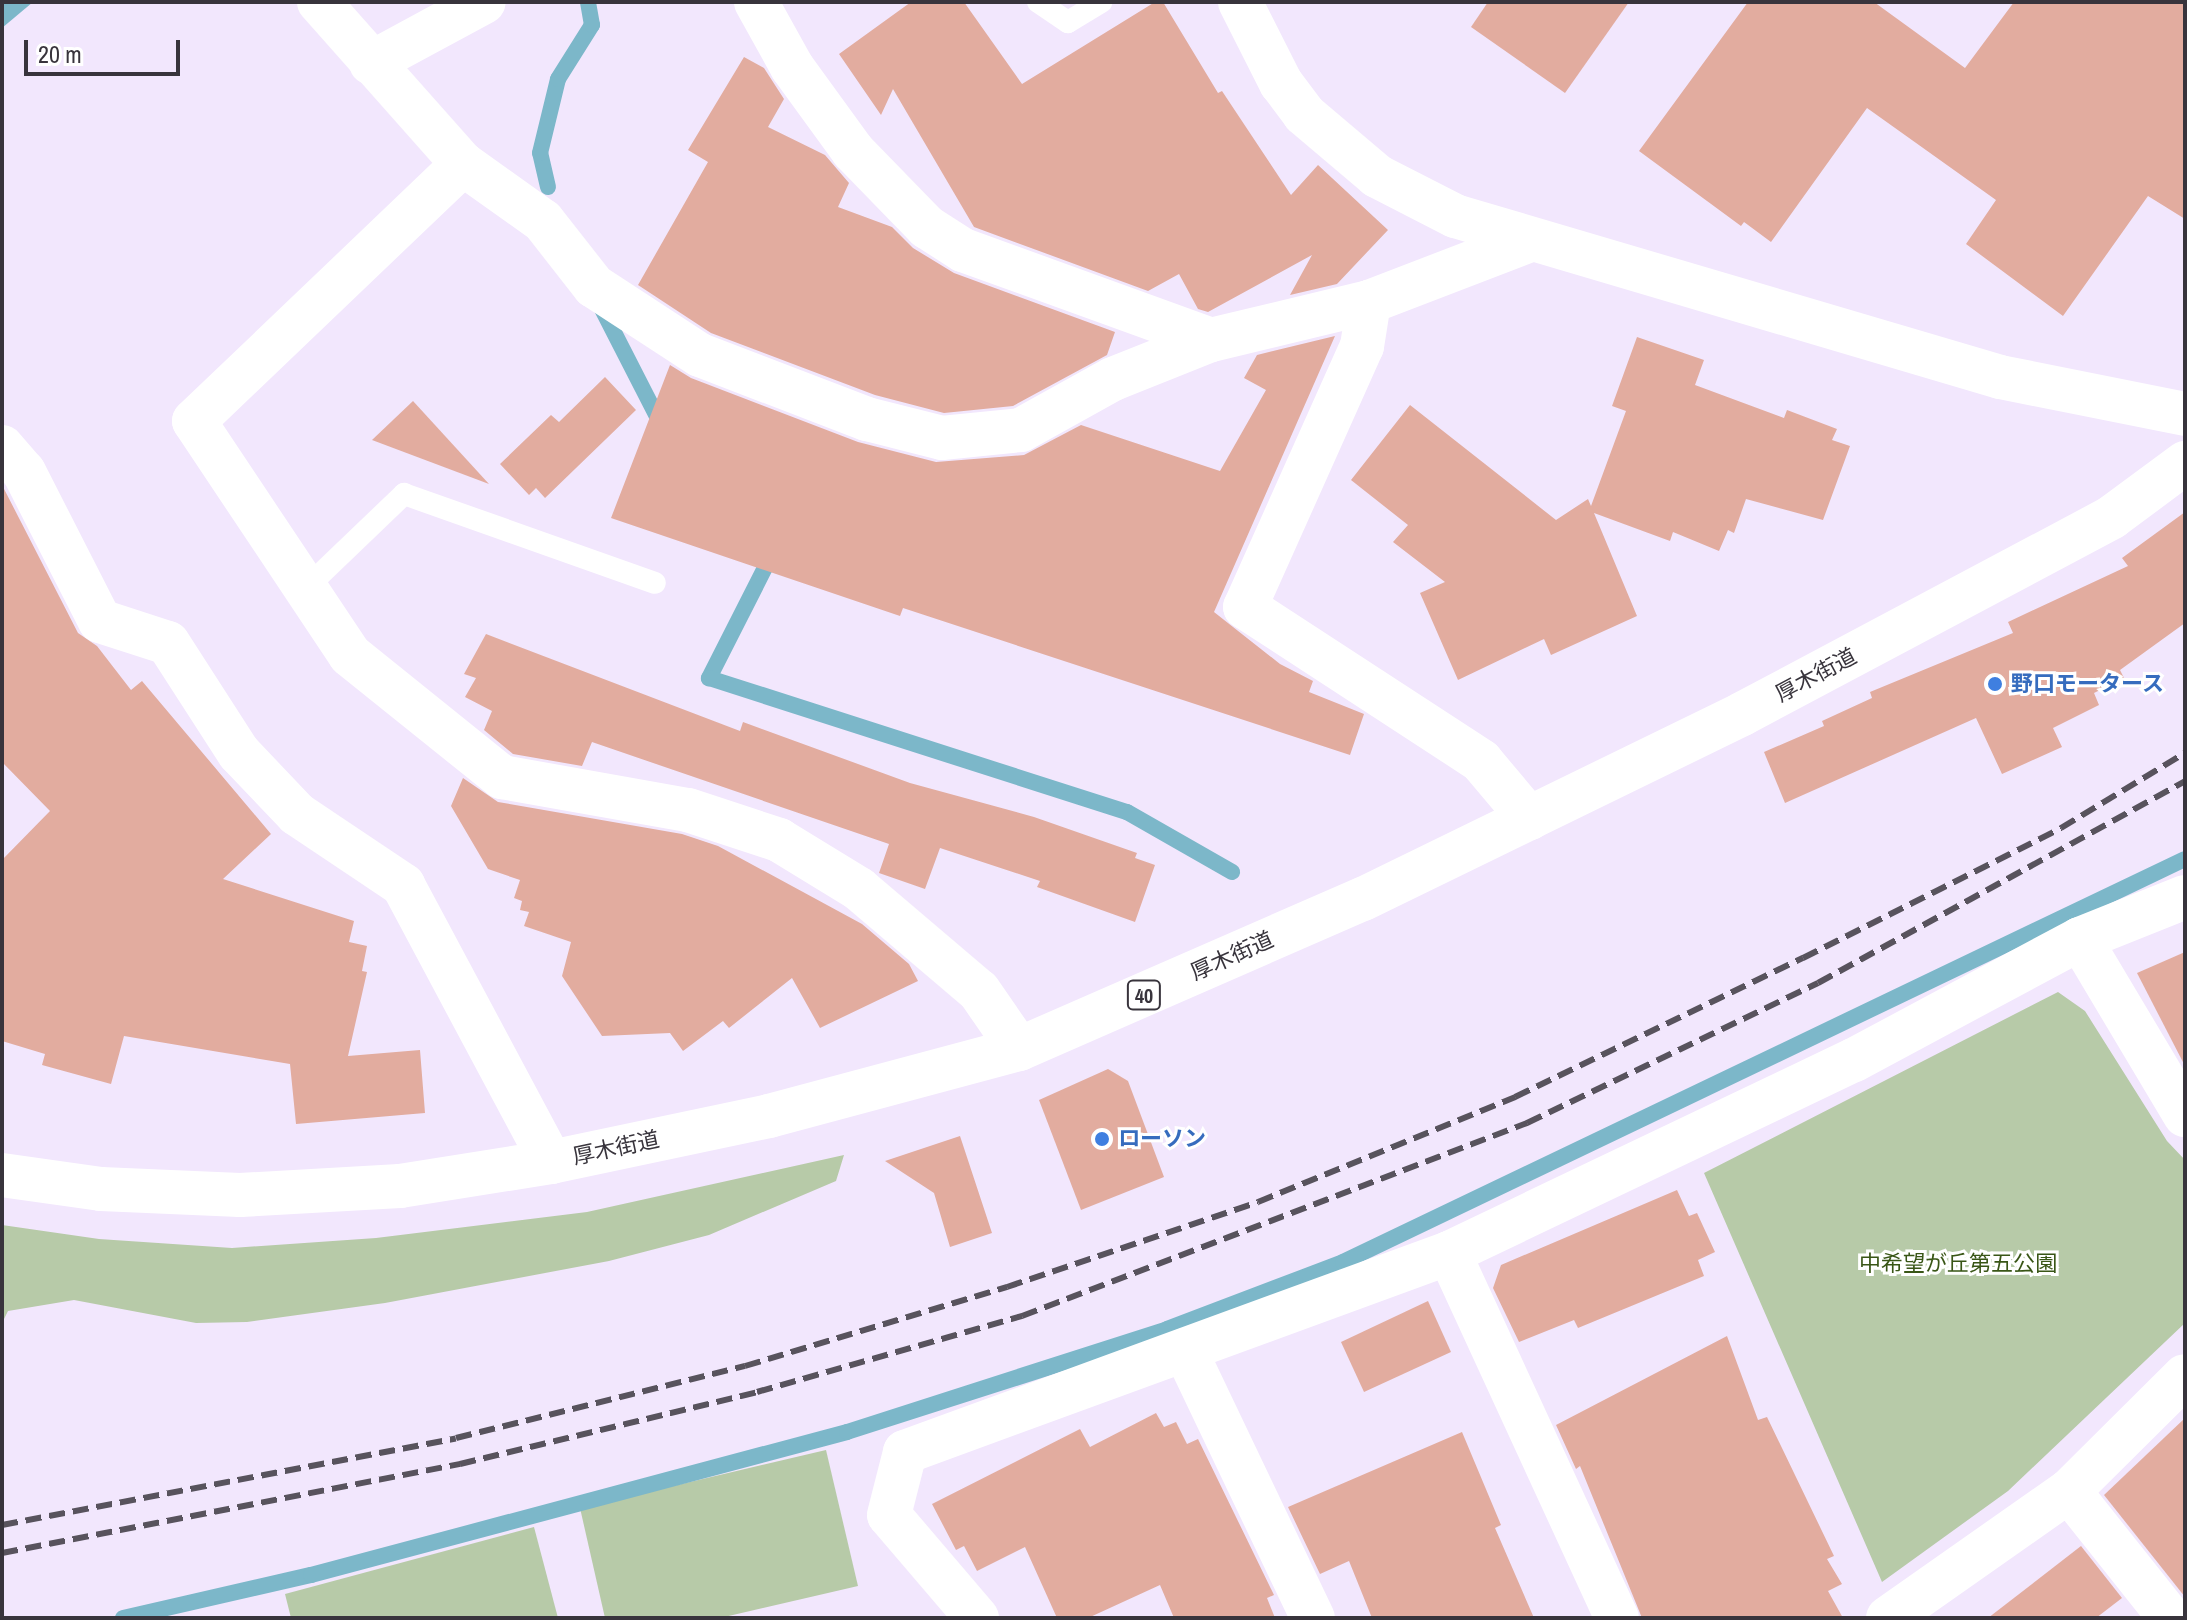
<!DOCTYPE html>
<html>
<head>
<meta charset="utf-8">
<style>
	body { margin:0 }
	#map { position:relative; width:2187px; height:1620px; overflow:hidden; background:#f2e7fd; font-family:"Archivo Narrow","Noto Sans JP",sans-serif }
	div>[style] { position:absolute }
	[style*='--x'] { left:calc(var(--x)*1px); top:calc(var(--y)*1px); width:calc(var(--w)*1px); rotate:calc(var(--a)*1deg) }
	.green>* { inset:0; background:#b7caa8 }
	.water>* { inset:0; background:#7cb7c9 }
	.stream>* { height:16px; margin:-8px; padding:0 8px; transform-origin:8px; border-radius:8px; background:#7cb7c9 }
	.building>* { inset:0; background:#e2ac9f }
	.service>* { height:22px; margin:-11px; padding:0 11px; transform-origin:11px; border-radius:11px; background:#fff }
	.minor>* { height:44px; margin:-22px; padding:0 22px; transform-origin:22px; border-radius:22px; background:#fff }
	.primary>* { height:44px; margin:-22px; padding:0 22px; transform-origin:22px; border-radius:22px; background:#fff }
	.rail>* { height:6px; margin-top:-3px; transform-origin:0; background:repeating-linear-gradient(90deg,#58535d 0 16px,transparent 0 24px) }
	.dots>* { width:22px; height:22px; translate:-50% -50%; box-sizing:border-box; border:4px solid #fff; border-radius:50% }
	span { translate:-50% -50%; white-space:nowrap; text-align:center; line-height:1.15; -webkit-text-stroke:6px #fff; paint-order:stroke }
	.shield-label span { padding:2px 6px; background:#fff; border:2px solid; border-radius:6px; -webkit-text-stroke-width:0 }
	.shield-label { font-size:20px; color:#38343c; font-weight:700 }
	.street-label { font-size:22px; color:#38343c }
	.shop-label { font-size:22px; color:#366cbe; font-weight:700 }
	.left { translate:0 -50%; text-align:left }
	.park-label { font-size:22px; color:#395616 }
	.frame { position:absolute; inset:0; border:4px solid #38343c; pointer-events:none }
	.scale { position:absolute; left:24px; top:40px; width:156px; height:36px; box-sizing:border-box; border:4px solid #38343c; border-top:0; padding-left:10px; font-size:24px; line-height:28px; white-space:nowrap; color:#38343c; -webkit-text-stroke:6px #fff; paint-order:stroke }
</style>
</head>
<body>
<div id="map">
	<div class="green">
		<div style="clip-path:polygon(2058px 992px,2085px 1011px,2167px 1141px,2185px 1160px,2185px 1323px,2008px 1491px,1882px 1582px,1704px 1173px)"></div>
		<div style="clip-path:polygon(844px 1155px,836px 1181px,709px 1235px,609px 1261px,385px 1303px,247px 1322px,196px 1323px,74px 1300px,8px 1311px,2px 1323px,2px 1225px,99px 1239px,232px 1248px,376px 1238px,587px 1212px)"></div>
		<div style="clip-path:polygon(826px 1450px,858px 1586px,720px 1618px,605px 1618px,580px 1508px)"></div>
		<div style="clip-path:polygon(534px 1527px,558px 1618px,291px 1618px,285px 1594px)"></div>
	</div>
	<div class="water">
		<div style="clip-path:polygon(2px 2px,33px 2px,2px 28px)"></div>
	</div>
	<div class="stream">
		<div style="--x:548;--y:187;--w:35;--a:-103"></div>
		<div style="--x:540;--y:153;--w:76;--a:-76.3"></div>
		<div style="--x:558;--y:79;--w:64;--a:-57.8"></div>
		<div style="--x:592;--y:25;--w:23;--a:-100"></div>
		<div style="--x:600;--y:305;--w:138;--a:62.9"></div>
		<div style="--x:774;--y:550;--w:144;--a:116.9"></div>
		<div style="--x:709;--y:678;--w:439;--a:17.8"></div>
		<div style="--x:1127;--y:812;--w:121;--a:29.7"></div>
		<div style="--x:123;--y:1618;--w:193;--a:-12.9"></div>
		<div style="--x:311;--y:1575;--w:555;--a:-14.94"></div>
		<div style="--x:847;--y:1432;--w:336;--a:-17.8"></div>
		<div style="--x:1167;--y:1329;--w:188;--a:-20.8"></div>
		<div style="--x:1343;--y:1262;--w:933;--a:-25.58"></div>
	</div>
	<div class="building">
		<div style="clip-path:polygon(911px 2px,964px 2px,1022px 84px,1155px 2px,1163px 2px,1218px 93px,1222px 91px,1291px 195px,1318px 165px,1388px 230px,1337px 284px,1290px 295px,1312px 255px,1208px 312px,1198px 309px,1179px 274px,1148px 291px,974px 227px,893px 89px,881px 115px,839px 54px)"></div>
		<div style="clip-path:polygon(1488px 2px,1629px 2px,1565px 93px,1471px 27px)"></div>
		<div style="clip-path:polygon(1748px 2px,1874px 2px,1965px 68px,2014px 2px,2185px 2px,2185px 219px,2148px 196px,2063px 316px,1966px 244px,1996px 200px,1867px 108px,1771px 242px,1744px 222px,1741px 226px,1639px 151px)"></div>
		<div style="clip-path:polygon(744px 57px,764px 68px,784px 99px,768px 127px,825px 155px,849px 183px,838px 207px,892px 227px,913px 248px,954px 273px,1115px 332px,1107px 355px,1013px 406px,944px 413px,875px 395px,711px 333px,638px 285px,708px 162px,688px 150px)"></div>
		<div style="clip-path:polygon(1335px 336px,1214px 612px,1280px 664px,1313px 681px,1309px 692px,1364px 714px,1350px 755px,903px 608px,900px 616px,611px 518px,670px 365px,691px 378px,858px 442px,936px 462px,1024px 455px,1081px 425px,1220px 471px,1266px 390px,1244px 378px,1257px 355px)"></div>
		<div style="clip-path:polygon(1637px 337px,1704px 360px,1695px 385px,1784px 418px,1787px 410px,1837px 429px,1832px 440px,1850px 446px,1823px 520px,1746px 499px,1734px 533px,1728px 530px,1719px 551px,1673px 532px,1670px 541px,1594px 513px,1637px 616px,1551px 655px,1544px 639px,1458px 680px,1420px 593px,1445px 582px,1393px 542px,1408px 525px,1351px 480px,1410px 405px,1556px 520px,1588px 499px,1591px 506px,1626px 411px,1612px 406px)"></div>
		<div style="clip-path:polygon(605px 377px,636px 410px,545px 498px,536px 488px,529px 495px,500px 464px,551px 415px,559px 422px)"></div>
		<div style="clip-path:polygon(413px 401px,489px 484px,372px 440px)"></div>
		<div style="clip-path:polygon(2px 485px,78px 633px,97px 646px,131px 690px,142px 681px,271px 834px,223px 879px,354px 921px,349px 942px,367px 946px,362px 971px,367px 972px,348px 1056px,420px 1050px,425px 1113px,296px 1124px,290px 1064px,124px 1036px,111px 1084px,42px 1065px,45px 1054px,2px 1041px,2px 860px,50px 811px,2px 762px)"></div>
		<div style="clip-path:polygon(2185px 512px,2185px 623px,2120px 670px,2124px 678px,2094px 693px,2099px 705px,2053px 728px,2062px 747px,2002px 774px,1976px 718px,1785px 803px,1764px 752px,1824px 726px,1822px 721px,1872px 698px,1870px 692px,2013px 633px,2008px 622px,2128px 566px,2122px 558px)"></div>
		<div style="clip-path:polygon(486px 634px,740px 731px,743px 722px,910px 783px,1034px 817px,1137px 853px,1135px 858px,1155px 865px,1135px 922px,1037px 887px,1040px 881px,940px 848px,925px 889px,879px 873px,889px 844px,592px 742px,582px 766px,513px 754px,484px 730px,492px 711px,465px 697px,476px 678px,464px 674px)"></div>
		<div style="clip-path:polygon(463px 778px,498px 802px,682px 834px,718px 846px,862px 924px,909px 964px,918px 981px,820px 1028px,792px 978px,729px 1028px,723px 1021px,683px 1051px,670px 1033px,602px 1036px,562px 976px,571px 942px,524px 926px,529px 912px,520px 910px,522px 901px,514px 898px,520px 880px,488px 869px,451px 806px)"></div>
		<div style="clip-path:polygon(2185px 952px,2185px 1066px,2137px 973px)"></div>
		<div style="clip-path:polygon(1108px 1069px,1128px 1081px,1164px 1177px,1081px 1210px,1039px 1100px)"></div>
		<div style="clip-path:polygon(960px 1136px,992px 1233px,950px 1247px,934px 1193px,885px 1161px)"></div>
		<div style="clip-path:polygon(1677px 1190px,1689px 1216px,1697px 1213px,1715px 1252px,1698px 1260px,1704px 1276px,1578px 1328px,1574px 1320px,1519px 1342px,1493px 1288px,1501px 1265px)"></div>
		<div style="clip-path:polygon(1428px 1301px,1451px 1352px,1364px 1392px,1341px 1342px)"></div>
		<div style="clip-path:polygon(1727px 1336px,1758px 1420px,1767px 1417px,1834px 1556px,1827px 1559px,1842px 1584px,1828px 1591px,1843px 1618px,1642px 1618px,1580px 1466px,1576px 1469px,1556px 1425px)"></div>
		<div style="clip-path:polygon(1156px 1413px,1164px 1427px,1176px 1422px,1187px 1444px,1198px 1439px,1274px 1595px,1267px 1598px,1275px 1618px,1174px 1618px,1160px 1585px,1088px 1618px,1057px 1618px,1025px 1547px,977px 1571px,964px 1546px,956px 1550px,932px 1504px,1080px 1429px,1090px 1447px)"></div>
		<div style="clip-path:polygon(2185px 1418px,2185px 1597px,2104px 1495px)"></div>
		<div style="clip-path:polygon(1462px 1432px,1501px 1525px,1495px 1528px,1534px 1618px,1372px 1618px,1349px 1561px,1320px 1574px,1288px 1507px)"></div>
		<div style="clip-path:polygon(2081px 1546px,2122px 1598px,2096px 1618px,1988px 1618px)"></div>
	</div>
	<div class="service">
		<div style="--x:1038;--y:2;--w:36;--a:34"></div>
		<div style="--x:1068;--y:22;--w:39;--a:-31"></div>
		<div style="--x:306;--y:588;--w:136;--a:-43.8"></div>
		<div style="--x:404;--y:494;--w:266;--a:19.5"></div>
	</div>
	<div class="minor">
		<div style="--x:319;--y:2;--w:217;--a:48.4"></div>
		<div style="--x:463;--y:164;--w:98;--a:35.5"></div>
		<div style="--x:543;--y:221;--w:83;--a:51.9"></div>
		<div style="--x:594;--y:286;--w:126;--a:33.1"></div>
		<div style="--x:700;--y:355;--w:179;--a:21"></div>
		<div style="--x:867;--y:419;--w:77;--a:14.2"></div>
		<div style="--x:942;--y:438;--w:79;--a:-5.8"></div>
		<div style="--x:1021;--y:430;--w:105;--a:-29"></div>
		<div style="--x:1113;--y:379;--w:105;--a:-21.7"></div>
		<div style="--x:1211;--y:340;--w:163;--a:-13.5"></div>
		<div style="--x:1369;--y:302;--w:170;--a:-21"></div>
		<div style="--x:756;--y:2;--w:74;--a:61"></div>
		<div style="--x:792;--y:67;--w:104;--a:54"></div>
		<div style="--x:853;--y:151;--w:106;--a:45.8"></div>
		<div style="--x:927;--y:227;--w:43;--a:32.6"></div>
		<div style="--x:963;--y:250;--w:264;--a:19.9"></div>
		<div style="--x:1240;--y:2;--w:91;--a:63.2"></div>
		<div style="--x:1281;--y:83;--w:39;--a:53"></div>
		<div style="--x:1304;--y:114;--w:96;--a:40.3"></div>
		<div style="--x:1377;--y:176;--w:88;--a:27.1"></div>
		<div style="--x:1455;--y:216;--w:568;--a:16.46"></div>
		<div style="--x:2000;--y:377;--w:189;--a:11.3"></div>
		<div style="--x:371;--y:63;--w:128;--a:-28.4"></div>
		<div style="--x:463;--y:164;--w:372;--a:136.3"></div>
		<div style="--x:194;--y:421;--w:281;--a:56.3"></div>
		<div style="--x:350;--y:655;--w:195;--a:38.8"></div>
		<div style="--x:502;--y:777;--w:189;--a:10.1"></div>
		<div style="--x:688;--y:810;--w:96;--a:18.2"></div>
		<div style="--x:779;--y:840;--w:94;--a:31.5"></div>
		<div style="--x:859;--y:889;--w:157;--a:40.4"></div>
		<div style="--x:979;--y:991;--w:70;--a:55.4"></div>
		<div style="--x:1369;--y:302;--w:45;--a:99"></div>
		<div style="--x:1362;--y:346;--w:286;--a:114.1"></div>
		<div style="--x:1245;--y:607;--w:282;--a:33.1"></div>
		<div style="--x:1481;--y:761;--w:75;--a:49.9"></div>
		<div style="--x:2;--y:447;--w:33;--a:49"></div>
		<div style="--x:24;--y:472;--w:167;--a:63"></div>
		<div style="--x:100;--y:621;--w:71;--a:17.9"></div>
		<div style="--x:168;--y:643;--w:131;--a:57.2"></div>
		<div style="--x:239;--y:753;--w:84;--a:46.4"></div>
		<div style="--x:297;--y:814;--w:128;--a:33.8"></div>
		<div style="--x:403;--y:885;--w:314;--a:61.9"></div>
		<div style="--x:2080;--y:939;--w:205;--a:59.2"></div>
		<div style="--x:1449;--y:1253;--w:402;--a:65.3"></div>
		<div style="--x:1185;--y:1350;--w:297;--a:64.5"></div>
		<div style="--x:2069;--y:1491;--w:162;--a:51.5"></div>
		<div style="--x:977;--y:1618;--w:135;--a:-130.5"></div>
		<div style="--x:889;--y:1515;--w:65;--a:-75.7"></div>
		<div style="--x:905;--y:1452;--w:579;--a:-20.09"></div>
		<div style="--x:1449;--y:1253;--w:449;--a:-25.5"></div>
		<div style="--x:1854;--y:1060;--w:256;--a:-28.2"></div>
		<div style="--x:2080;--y:939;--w:113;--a:-21.8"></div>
		<div style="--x:1888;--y:1618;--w:221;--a:-35.1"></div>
		<div style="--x:2069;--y:1491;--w:163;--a:-44.8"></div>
	</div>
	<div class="primary">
		<div style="--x:2;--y:1175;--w:100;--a:8"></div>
		<div style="--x:101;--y:1189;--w:139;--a:2.5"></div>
		<div style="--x:240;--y:1195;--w:160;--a:-3.2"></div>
		<div style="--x:400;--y:1186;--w:153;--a:-9"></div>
		<div style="--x:551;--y:1162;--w:223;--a:-11.9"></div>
		<div style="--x:769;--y:1116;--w:259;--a:-15"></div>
		<div style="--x:1019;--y:1049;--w:375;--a:-23.6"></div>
		<div style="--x:1363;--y:899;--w:422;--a:-26"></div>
		<div style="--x:1742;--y:714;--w:419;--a:-28"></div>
		<div style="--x:2112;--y:517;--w:91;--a:-36.5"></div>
	</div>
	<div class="rail">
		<div style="--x:2;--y:1525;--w:462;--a:-10.8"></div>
		<div style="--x:456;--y:1438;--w:298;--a:-14"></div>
		<div style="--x:745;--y:1366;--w:274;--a:-16.8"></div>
		<div style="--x:1007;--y:1287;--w:265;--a:-18.7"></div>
		<div style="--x:1258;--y:1202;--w:278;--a:-22.2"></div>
		<div style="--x:1515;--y:1097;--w:320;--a:-25.8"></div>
		<div style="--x:1803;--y:958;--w:289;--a:-26.7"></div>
		<div style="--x:2061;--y:828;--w:145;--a:-31.2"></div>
		<div style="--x:2;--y:1553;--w:467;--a:-11"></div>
		<div style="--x:460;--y:1464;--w:306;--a:-13.6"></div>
		<div style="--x:757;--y:1392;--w:276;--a:-16"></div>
		<div style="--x:1022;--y:1316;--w:541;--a:-20.92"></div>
		<div style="--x:1527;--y:1123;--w:323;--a:-25.7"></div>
		<div style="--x:1818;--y:983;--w:419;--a:-28.8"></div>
	</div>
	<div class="dots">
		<div style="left:1995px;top:684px;background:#3f7fe0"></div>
		<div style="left:1102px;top:1139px;background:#3f7fe0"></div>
	</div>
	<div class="shield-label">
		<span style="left:1144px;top:995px">40</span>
	</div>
	<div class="street-label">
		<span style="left:1816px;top:675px;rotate:-28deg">厚木街道</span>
		<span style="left:1232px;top:956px;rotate:-24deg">厚木街道</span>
		<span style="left:616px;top:1148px;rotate:-12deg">厚木街道</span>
	</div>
	<div class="shop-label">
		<span class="left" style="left:2011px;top:684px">野口モータース</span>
		<span class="left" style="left:1118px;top:1139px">ローソン</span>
	</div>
	<div class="park-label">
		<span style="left:1958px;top:1264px">中希望が丘第五公園</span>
	</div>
	<div class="frame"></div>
	<div class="scale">20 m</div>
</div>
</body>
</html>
